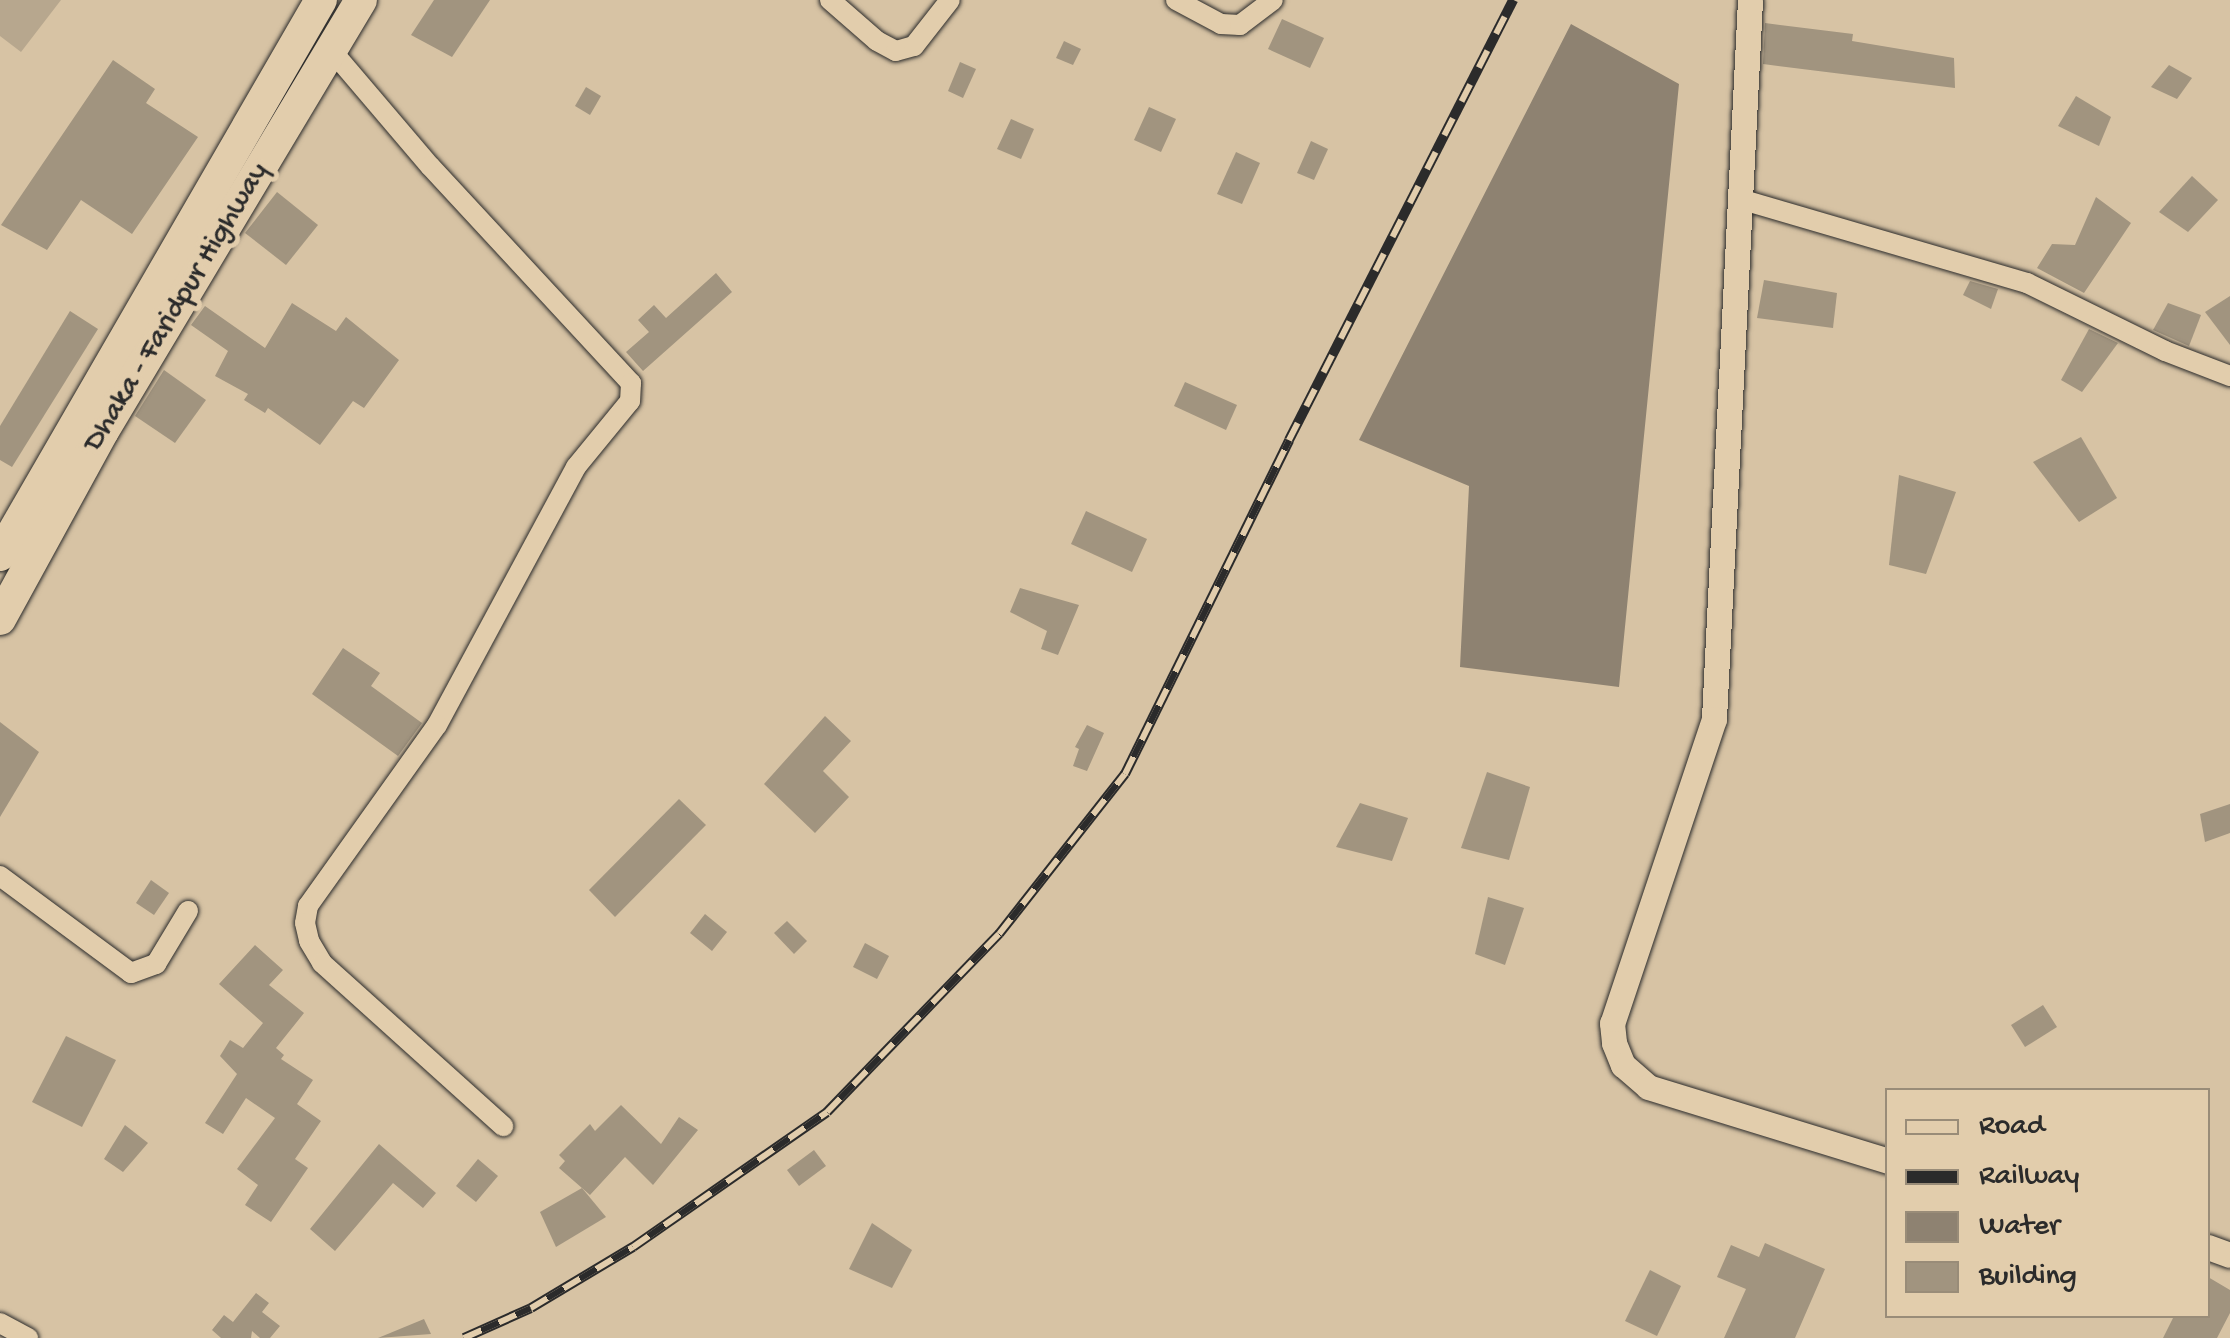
<!DOCTYPE html>
<html>
<head>
<meta charset="utf-8">
<style>
	body { margin:0 }
	#map { position:relative; width:2230px; height:1338px; overflow:hidden; background:#d7c3a4; font-family:"Gochi Hand",sans-serif }
	div>[style] { position:absolute }
	[style*='--x'] { left:calc(var(--x)*1px); top:calc(var(--y)*1px); width:calc(var(--w)*1px); rotate:calc(var(--a)*1deg) }
	.green>* { inset:0; background:#b7a78e }
	.water>* { inset:0; background:#8e8271 }
	.building>* { inset:0; background:#a1947f }
	.roads { filter:drop-shadow(0 0 2px #2b2b2b) drop-shadow(0 0 2px #2b2b2b) }
	.minor>* { height:20px; margin:-10px; padding:0 10px; transform-origin:10px; border-radius:10px; background:#e2cdac }
	.tertiary>* { height:25px; margin:-12.5px; padding:0 12.5px; transform-origin:12.5px; border-radius:12.5px; background:#e2cdac }
	.trunk>* { height:32px; margin:-16px; padding:0 16px; transform-origin:16px; border-radius:16px; background:#e2cdac }
	.rail>* { height:10px; margin-top:-5px; transform-origin:0; background:repeating-linear-gradient(90deg,#e2cdac 0 19px,#2b2b2b 0 38px); box-sizing:border-box; border-block:2px solid #2b2b2b }
	span { translate:-50% -50%; white-space:nowrap; text-align:center; line-height:1.15; -webkit-text-stroke:10px #e2cdac; paint-order:stroke }
	.street-label { font-size:30px; color:#2b2b2b }
	.legend { position:absolute; left:1885px; top:1088px; width:325px; height:230px; box-sizing:border-box; background:#e2cdac; border:2px solid #998c78; margin:0; padding:12px 18px; list-style:none; font-size:30px; color:#2b2b2b }
	.legend li { display:flex; align-items:center; gap:20px; height:50px }
	.legend b { width:50px; border:2px solid #998c78 }
</style>
</head>
<body>
<div id="map">
	<div class="green">
		<div style="clip-path:polygon(0 0,61px 0,21px 52px,0 36px)"></div>
	</div>
	<div class="water">
		<div style="clip-path:polygon(1571px 24px,1679px 84px,1619px 687px,1460px 667px,1469px 486px,1359px 440px)"></div>
	</div>
	<div class="building">
		<div style="clip-path:polygon(434px 0,490px 0,452px 57px,411px 35px)"></div>
		<div style="clip-path:polygon(1282px 19px,1324px 38px,1310px 68px,1268px 49px)"></div>
		<div style="clip-path:polygon(1765px 23px,1853px 34px,1852px 41px,1954px 58px,1955px 88px,1763px 64px)"></div>
		<div style="clip-path:polygon(1064px 41px,1081px 49px,1073px 65px,1056px 58px)"></div>
		<div style="clip-path:polygon(113px 60px,155px 89px,146px 103px,198px 137px,132px 234px,81px 200px,47px 250px,1px 225px)"></div>
		<div style="clip-path:polygon(960px 62px,976px 69px,963px 98px,948px 91px)"></div>
		<div style="clip-path:polygon(2169px 65px,2192px 78px,2177px 99px,2151px 87px)"></div>
		<div style="clip-path:polygon(586px 87px,601px 96px,590px 115px,575px 106px)"></div>
		<div style="clip-path:polygon(2076px 96px,2111px 117px,2099px 146px,2058px 126px)"></div>
		<div style="clip-path:polygon(1149px 107px,1176px 119px,1161px 152px,1134px 140px)"></div>
		<div style="clip-path:polygon(1011px 119px,1034px 129px,1021px 159px,997px 149px)"></div>
		<div style="clip-path:polygon(1311px 141px,1328px 149px,1314px 180px,1297px 173px)"></div>
		<div style="clip-path:polygon(1236px 152px,1260px 163px,1242px 204px,1217px 194px)"></div>
		<div style="clip-path:polygon(2192px 176px,2218px 200px,2188px 232px,2159px 212px)"></div>
		<div style="clip-path:polygon(277px 192px,318px 225px,286px 265px,245px 233px)"></div>
		<div style="clip-path:polygon(2096px 197px,2131px 223px,2084px 293px,2037px 268px,2052px 244px,2075px 245px)"></div>
		<div style="clip-path:polygon(716px 273px,732px 292px,643px 371px,626px 352px,649px 332px,638px 320px,654px 305px,666px 318px)"></div>
		<div style="clip-path:polygon(1764px 280px,1837px 293px,1833px 328px,1757px 318px)"></div>
		<div style="clip-path:polygon(1970px 281px,1998px 289px,1991px 309px,1963px 295px)"></div>
		<div style="clip-path:polygon(2230px 296px,2230px 345px,2205px 312px)"></div>
		<div style="clip-path:polygon(292px 303px,336px 331px,346px 317px,399px 360px,364px 408px,353px 401px,320px 445px,268px 408px,265px 413px,244px 400px,248px 394px,215px 376px,228px 351px,191px 325px,205px 306px,265px 348px)"></div>
		<div style="clip-path:polygon(2168px 303px,2201px 315px,2189px 346px,2153px 330px)"></div>
		<div style="clip-path:polygon(70px 311px,98px 329px,12px 467px,0 460px,0 426px)"></div>
		<div style="clip-path:polygon(2089px 329px,2118px 343px,2082px 392px,2061px 380px)"></div>
		<div style="clip-path:polygon(164px 370px,206px 400px,175px 443px,135px 416px)"></div>
		<div style="clip-path:polygon(1185px 382px,1237px 405px,1226px 430px,1174px 406px)"></div>
		<div style="clip-path:polygon(2081px 437px,2117px 498px,2079px 522px,2033px 462px)"></div>
		<div style="clip-path:polygon(1899px 475px,1956px 492px,1926px 574px,1889px 565px)"></div>
		<div style="clip-path:polygon(1086px 511px,1147px 539px,1132px 572px,1071px 544px)"></div>
		<div style="clip-path:polygon(1020px 588px,1079px 605px,1058px 655px,1041px 649px,1047px 631px,1010px 612px)"></div>
		<div style="clip-path:polygon(343px 648px,380px 673px,371px 686px,422px 723px,398px 756px,312px 694px)"></div>
		<div style="clip-path:polygon(825px 716px,851px 741px,823px 771px,849px 797px,815px 833px,764px 784px)"></div>
		<div style="clip-path:polygon(0 722px,39px 752px,0 817px)"></div>
		<div style="clip-path:polygon(1087px 725px,1104px 733px,1087px 771px,1073px 766px,1079px 749px,1075px 747px)"></div>
		<div style="clip-path:polygon(1487px 772px,1530px 787px,1509px 860px,1461px 848px)"></div>
		<div style="clip-path:polygon(679px 799px,706px 825px,615px 917px,589px 890px)"></div>
		<div style="clip-path:polygon(1360px 803px,1408px 818px,1392px 861px,1336px 847px)"></div>
		<div style="clip-path:polygon(2230px 804px,2230px 833px,2205px 842px,2200px 814px)"></div>
		<div style="clip-path:polygon(151px 880px,169px 893px,154px 915px,136px 903px)"></div>
		<div style="clip-path:polygon(1488px 897px,1524px 908px,1505px 965px,1475px 954px)"></div>
		<div style="clip-path:polygon(705px 914px,727px 932px,712px 951px,690px 933px)"></div>
		<div style="clip-path:polygon(787px 921px,807px 941px,794px 954px,774px 933px)"></div>
		<div style="clip-path:polygon(865px 943px,889px 956px,877px 979px,853px 967px)"></div>
		<div style="clip-path:polygon(255px 945px,283px 970px,269px 985px,304px 1013px,276px 1048px,284px 1055px,281px 1059px,313px 1080px,297px 1104px,321px 1121px,295px 1159px,308px 1168px,271px 1222px,245px 1205px,258px 1185px,237px 1169px,275px 1118px,246px 1098px,223px 1134px,205px 1123px,237px 1074px,220px 1056px,230px 1040px,243px 1048px,263px 1023px,219px 984px)"></div>
		<div style="clip-path:polygon(2043px 1005px,2057px 1027px,2025px 1047px,2011px 1025px)"></div>
		<div style="clip-path:polygon(66px 1036px,116px 1060px,82px 1127px,32px 1102px)"></div>
		<div style="clip-path:polygon(621px 1105px,661px 1144px,679px 1117px,698px 1130px,653px 1185px,625px 1157px,590px 1195px,559px 1168px,565px 1161px,559px 1155px,590px 1124px,595px 1131px)"></div>
		<div style="clip-path:polygon(125px 1125px,148px 1143px,123px 1172px,104px 1159px)"></div>
		<div style="clip-path:polygon(379px 1144px,436px 1193px,423px 1208px,393px 1183px,335px 1251px,310px 1229px)"></div>
		<div style="clip-path:polygon(814px 1150px,826px 1166px,799px 1186px,787px 1170px)"></div>
		<div style="clip-path:polygon(478px 1159px,498px 1176px,476px 1202px,456px 1186px)"></div>
		<div style="clip-path:polygon(582px 1188px,606px 1217px,556px 1247px,540px 1212px)"></div>
		<div style="clip-path:polygon(872px 1223px,912px 1250px,892px 1288px,849px 1269px)"></div>
		<div style="clip-path:polygon(1765px 1243px,1825px 1269px,1795px 1338px,1724px 1338px,1746px 1289px,1717px 1277px,1731px 1245px,1759px 1257px)"></div>
		<div style="clip-path:polygon(1650px 1270px,1681px 1286px,1657px 1336px,1625px 1321px)"></div>
		<div style="clip-path:polygon(2208px 1277px,2230px 1290px,2230px 1313px,2217px 1338px,2163px 1338px,2174px 1316px,2208px 1316px)"></div>
		<div style="clip-path:polygon(256px 1293px,269px 1303px,262px 1312px,280px 1326px,270px 1338px,260px 1338px,252px 1331px,251px 1338px,221px 1338px,212px 1330px,224px 1315px,233px 1322px)"></div>
		<div style="clip-path:polygon(424px 1319px,431px 1334px,378px 1338px)"></div>
	</div>
	<div class="roads">
		<div class="minor">
			<div style="--x:830;--y:0;--w:62;--a:41.1"></div>
			<div style="--x:877;--y:41;--w:21;--a:28"></div>
			<div style="--x:896;--y:51;--w:19;--a:-16"></div>
			<div style="--x:914;--y:46;--w:58;--a:-52"></div>
			<div style="--x:1176;--y:0;--w:51;--a:28.1"></div>
			<div style="--x:1221;--y:24;--w:19;--a:3"></div>
			<div style="--x:1240;--y:25;--w:41;--a:-37.1"></div>
			<div style="--x:332;--y:51;--w:151;--a:49.6"></div>
			<div style="--x:430;--y:166;--w:296;--a:47.2"></div>
			<div style="--x:631;--y:383;--w:18;--a:93"></div>
			<div style="--x:630;--y:401;--w:85;--a:129.3"></div>
			<div style="--x:576;--y:467;--w:293;--a:118.3"></div>
			<div style="--x:437;--y:725;--w:222;--a:125.5"></div>
			<div style="--x:308;--y:906;--w:17;--a:100"></div>
			<div style="--x:305;--y:923;--w:18;--a:77"></div>
			<div style="--x:309;--y:941;--w:26;--a:59"></div>
			<div style="--x:322;--y:963;--w:244;--a:42"></div>
			<div style="--x:1743;--y:200;--w:296;--a:16.3"></div>
			<div style="--x:2027;--y:283;--w:154;--a:26.2"></div>
			<div style="--x:2165;--y:351;--w:70;--a:21"></div>
			<div style="--x:0;--y:876;--w:163;--a:36.5"></div>
			<div style="--x:131;--y:973;--w:27;--a:-20"></div>
			<div style="--x:156;--y:964;--w:62;--a:-58.9"></div>
			<div style="--x:0;--y:1323;--w:32;--a:28"></div>
		</div>
		<div class="tertiary">
			<div style="--x:1750;--y:0;--w:720;--a:92.87"></div>
			<div style="--x:1714;--y:719;--w:321;--a:108.5"></div>
			<div style="--x:1612;--y:1023;--w:20;--a:84"></div>
			<div style="--x:1614;--y:1043;--w:24;--a:68"></div>
			<div style="--x:1623;--y:1065;--w:33;--a:41"></div>
			<div style="--x:1648;--y:1087;--w:251;--a:17.1"></div>
			<div style="--x:2208;--y:1247;--w:23;--a:20"></div>
		</div>
		<div class="trunk">
			<div style="--x:0;--y:555;--w:641;--a:-59.96"></div>
			<div style="--x:0;--y:619;--w:214;--a:-61.3"></div>
			<div style="--x:103;--y:431;--w:502;--a:-59.09"></div>
		</div>
	</div>
	<div class="rail">
		<div style="--x:464;--y:1338;--w:73;--a:-24.1"></div>
		<div style="--x:531;--y:1308;--w:119;--a:-30.9"></div>
		<div style="--x:633;--y:1247;--w:236;--a:-34.8"></div>
		<div style="--x:827;--y:1112;--w:248;--a:-46"></div>
		<div style="--x:999;--y:934;--w:204;--a:-51.8"></div>
		<div style="--x:1125;--y:774;--w:372;--a:-63.8"></div>
		<div style="--x:1289;--y:440;--w:494;--a:-63"></div>
	</div>
	<div class="street-label">
		<span style="left:178px;top:308px;rotate:-59deg">Dhaka - Faridpur Highway</span>
	</div>
	<ul class="legend">
	<li><b style="height:12px;background:#e2cdac"></b>Road</li>
	<li><b style="height:12px;background:#2b2b2b"></b>Railway</li>
	<li><b style="height:28px;background:#8e8271"></b>Water</li>
	<li><b style="height:28px;background:#a1947f"></b>Building</li>
	</ul>
</div>
</body>
</html>
